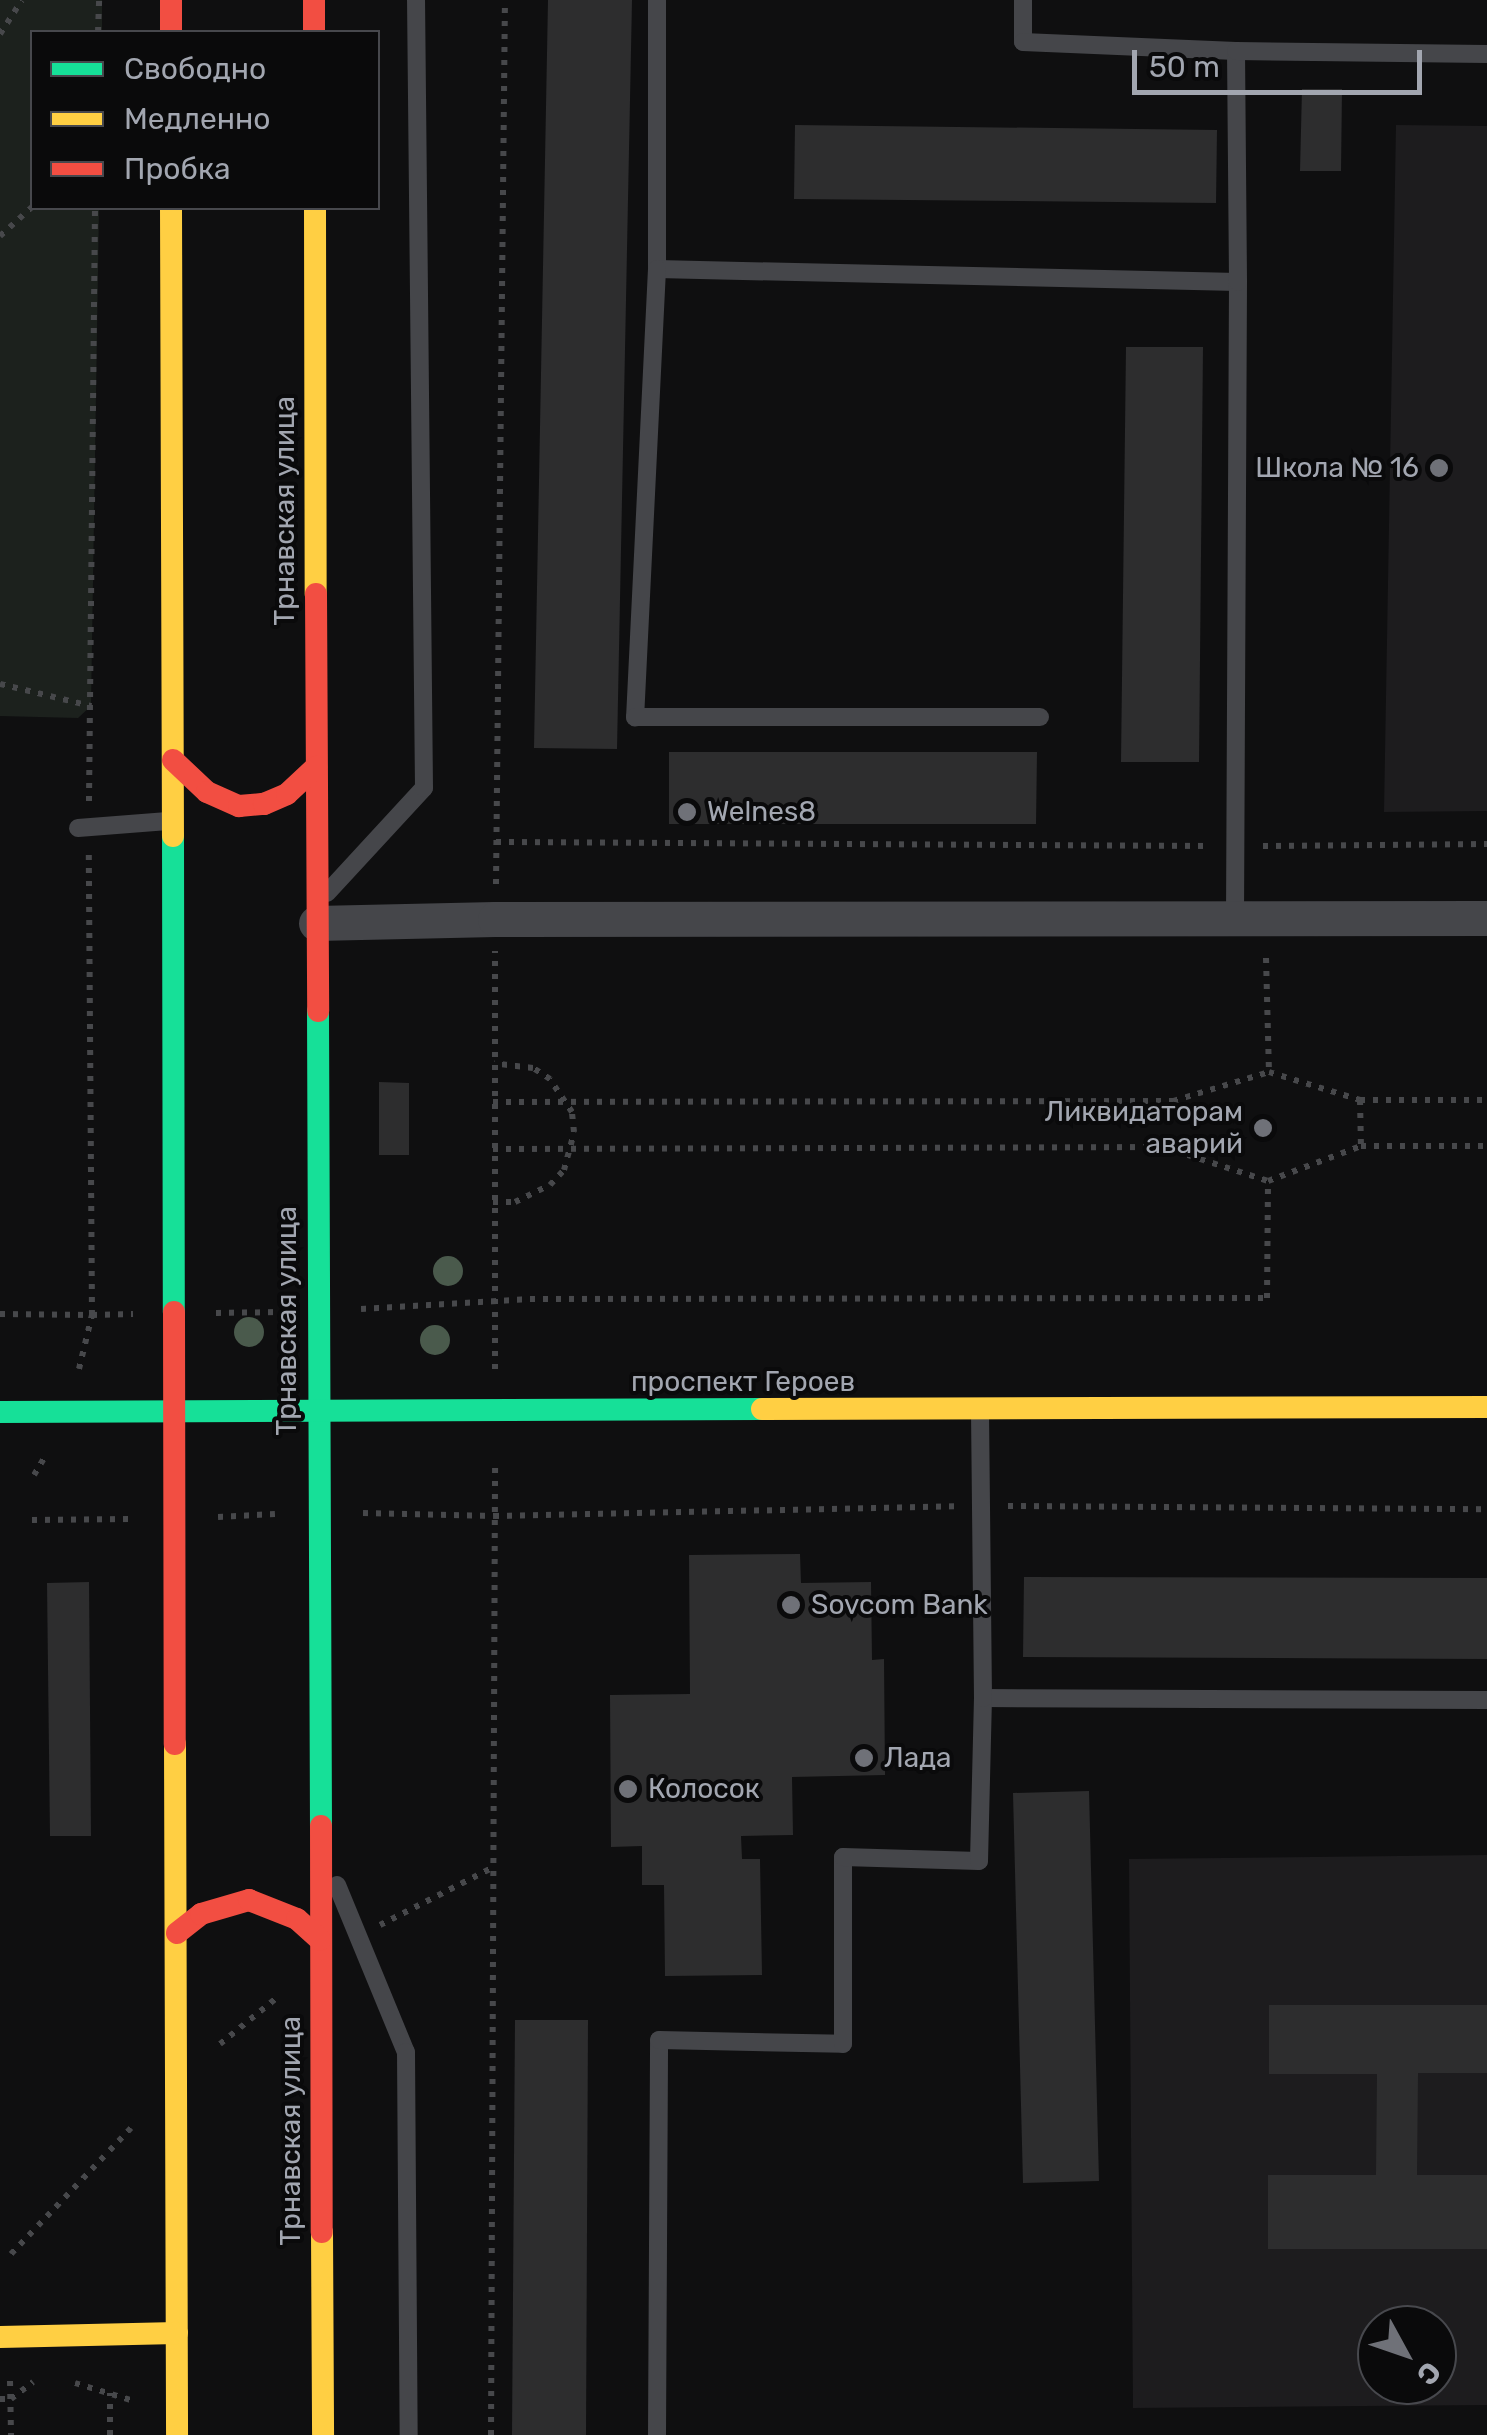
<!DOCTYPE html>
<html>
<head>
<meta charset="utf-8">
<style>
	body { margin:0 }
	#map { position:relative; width:1487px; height:2435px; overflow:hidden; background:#0f0f10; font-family:Rubik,sans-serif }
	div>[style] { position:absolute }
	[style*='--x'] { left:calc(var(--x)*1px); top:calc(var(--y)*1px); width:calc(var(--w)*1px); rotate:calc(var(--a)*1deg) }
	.built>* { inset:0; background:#1d1c1e }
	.green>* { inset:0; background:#1c211d }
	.building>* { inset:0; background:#2d2d2e }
	.path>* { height:6px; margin-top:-3px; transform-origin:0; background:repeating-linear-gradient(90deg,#47484b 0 5px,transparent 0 13px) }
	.lane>* { height:18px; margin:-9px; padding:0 9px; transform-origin:9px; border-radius:9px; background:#45464a }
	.street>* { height:35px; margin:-17.5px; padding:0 17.5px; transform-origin:17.5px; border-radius:17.5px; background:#45464a }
	.fast>* { height:22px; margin:-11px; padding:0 11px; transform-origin:11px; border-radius:11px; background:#16e098 }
	.slow>* { height:22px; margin:-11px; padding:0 11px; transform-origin:11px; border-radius:11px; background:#ffcf43 }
	.jam>* { height:22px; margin:-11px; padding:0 11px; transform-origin:11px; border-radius:11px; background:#f24e42 }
	.trees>* { width:30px; height:30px; margin:-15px; border-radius:50%; background:#4a5a4c }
	.dots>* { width:28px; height:28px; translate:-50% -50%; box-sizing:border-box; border:5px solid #0a0a0b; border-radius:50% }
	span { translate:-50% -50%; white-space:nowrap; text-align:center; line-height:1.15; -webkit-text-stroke:8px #0a0a0b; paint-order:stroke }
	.poi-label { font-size:28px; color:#a2a6b0 }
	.right { translate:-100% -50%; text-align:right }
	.left { translate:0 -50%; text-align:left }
	.street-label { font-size:28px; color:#a2a6b0 }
	.legend { position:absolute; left:30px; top:30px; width:350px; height:180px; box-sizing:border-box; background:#0a0a0b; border:2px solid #47484d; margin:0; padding:12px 18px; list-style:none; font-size:30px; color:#a2a6b0 }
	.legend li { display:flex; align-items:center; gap:20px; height:50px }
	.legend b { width:50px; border:2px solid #47484d }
	.north { position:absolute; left:1357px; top:2305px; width:100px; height:100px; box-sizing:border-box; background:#0a0a0b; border:2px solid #47484d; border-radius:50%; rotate:130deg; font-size:28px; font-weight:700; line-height:40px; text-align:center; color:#a2a6b0 }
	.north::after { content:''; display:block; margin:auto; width:35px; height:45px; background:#6f7178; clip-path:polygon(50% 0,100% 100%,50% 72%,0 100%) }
	.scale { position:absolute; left:1132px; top:50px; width:290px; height:45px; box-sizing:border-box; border:5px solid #a2a6b0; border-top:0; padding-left:12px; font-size:30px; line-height:35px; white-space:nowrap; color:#a2a6b0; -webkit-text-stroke:8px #0a0a0b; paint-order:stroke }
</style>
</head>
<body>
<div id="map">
	<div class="built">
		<div style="clip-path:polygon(1396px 125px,1487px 126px,1487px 811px,1384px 812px)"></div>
		<div style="clip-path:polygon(evenodd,1487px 1855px,1487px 2405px,1133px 2408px,1129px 1859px,1487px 1855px,1377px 2325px,1437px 2325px,1437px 2385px,1377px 2385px,1377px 2325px)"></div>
	</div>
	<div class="green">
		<div style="clip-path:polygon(0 0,102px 0,102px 32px,32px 32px,32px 208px,99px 208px,91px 706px,78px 718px,0 716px)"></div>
	</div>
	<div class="building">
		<div style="clip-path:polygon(548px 0,632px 0,617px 749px,534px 748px)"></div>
		<div style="clip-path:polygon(1302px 89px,1342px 89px,1341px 171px,1300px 171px)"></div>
		<div style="clip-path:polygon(795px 125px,1217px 130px,1216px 203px,794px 199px)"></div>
		<div style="clip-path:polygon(1126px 347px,1203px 347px,1199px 762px,1121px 762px)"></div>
		<div style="clip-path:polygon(669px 752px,1037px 752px,1036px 824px,669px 824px)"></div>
		<div style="clip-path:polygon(379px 1082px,409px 1083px,409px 1155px,379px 1155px)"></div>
		<div style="clip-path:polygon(800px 1554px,801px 1583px,871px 1582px,872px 1660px,884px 1659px,885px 1775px,792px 1777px,793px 1835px,741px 1836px,742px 1859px,760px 1859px,762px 1975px,665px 1976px,664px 1885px,642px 1885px,642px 1846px,611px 1847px,610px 1695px,690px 1694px,689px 1555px)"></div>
		<div style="clip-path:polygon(1024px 1577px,1487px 1578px,1487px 1659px,1023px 1657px)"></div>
		<div style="clip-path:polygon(89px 1582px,91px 1836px,50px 1836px,47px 1583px)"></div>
		<div style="clip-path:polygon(1089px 1791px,1099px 2181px,1023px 2183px,1013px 1793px)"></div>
		<div style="clip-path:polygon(1269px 2005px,1487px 2005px,1487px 2073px,1418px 2073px,1417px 2175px,1487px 2175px,1487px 2249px,1268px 2249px,1268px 2175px,1376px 2175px,1377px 2074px,1269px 2074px)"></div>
		<div style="clip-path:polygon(515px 2020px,588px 2020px,586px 2435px,512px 2435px)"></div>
	</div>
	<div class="path">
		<div style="--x:98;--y:32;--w:32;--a:-88"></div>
		<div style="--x:0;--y:34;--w:40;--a:-57.1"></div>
		<div style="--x:0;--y:236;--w:43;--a:-42.2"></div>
		<div style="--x:0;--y:684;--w:94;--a:13.6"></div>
		<div style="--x:89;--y:801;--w:593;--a:-89.42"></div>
		<div style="--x:496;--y:842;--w:715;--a:0.32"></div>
		<div style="--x:1263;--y:846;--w:224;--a:-0.5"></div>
		<div style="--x:496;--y:884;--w:884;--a:-89.42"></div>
		<div style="--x:1266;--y:958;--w:114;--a:88.5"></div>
		<div style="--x:1360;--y:1100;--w:46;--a:88.8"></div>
		<div style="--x:493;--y:1102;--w:680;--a:-0.08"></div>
		<div style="--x:1173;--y:1101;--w:100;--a:-16.8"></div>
		<div style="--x:1269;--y:1072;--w:95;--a:17.1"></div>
		<div style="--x:1360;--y:1100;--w:127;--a:0"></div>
		<div style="--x:493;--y:1149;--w:670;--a:-0.17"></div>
		<div style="--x:1163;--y:1147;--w:110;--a:17.9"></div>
		<div style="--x:1268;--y:1181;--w:99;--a:-20.6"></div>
		<div style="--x:1361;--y:1146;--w:126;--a:0"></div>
		<div style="--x:493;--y:1202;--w:22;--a:0"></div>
		<div style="--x:515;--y:1202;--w:39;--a:-26"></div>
		<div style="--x:550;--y:1185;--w:21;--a:-47"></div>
		<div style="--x:564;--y:1170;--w:39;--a:-75"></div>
		<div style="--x:574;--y:1132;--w:20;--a:-96"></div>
		<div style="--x:572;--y:1112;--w:40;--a:-124"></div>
		<div style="--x:550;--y:1079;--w:20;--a:-147"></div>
		<div style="--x:533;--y:1068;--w:39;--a:-173"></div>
		<div style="--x:361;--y:1309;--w:169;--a:-3.4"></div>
		<div style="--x:530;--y:1299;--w:737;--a:-0.08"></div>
		<div style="--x:1267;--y:1298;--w:117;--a:-89.5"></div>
		<div style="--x:216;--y:1313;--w:62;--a:-0.9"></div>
		<div style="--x:0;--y:1314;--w:92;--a:0.6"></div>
		<div style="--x:92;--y:1315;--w:462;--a:-90.4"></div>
		<div style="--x:79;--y:1369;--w:56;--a:-76.5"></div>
		<div style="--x:92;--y:1315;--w:41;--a:-1.4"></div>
		<div style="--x:495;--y:1369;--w:418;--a:-90"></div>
		<div style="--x:34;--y:1475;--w:23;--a:-59"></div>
		<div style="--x:1008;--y:1506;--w:479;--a:0.4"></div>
		<div style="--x:363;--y:1513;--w:131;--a:1.3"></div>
		<div style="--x:494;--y:1516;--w:461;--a:-1.2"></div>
		<div style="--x:218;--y:1517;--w:57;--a:-3"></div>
		<div style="--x:32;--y:1520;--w:98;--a:-0.6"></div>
		<div style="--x:380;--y:1925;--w:126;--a:-27"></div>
		<div style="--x:220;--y:2044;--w:77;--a:-39.2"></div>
		<div style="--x:11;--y:2254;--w:174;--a:-46.4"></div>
		<div style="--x:10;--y:2381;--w:54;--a:88.9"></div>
		<div style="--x:75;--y:2383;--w:62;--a:17"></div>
		<div style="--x:0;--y:2399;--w:11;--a:0"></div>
		<div style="--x:11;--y:2399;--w:28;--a:-38"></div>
		<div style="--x:110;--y:2435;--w:42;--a:-90"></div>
		<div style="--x:491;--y:2435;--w:972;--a:-89.76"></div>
	</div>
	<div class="lane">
		<div style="--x:657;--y:0;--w:269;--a:90"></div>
		<div style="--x:657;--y:269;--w:581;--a:1.28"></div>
		<div style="--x:1238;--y:282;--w:638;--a:90.27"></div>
		<div style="--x:1023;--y:0;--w:42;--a:90"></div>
		<div style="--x:1023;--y:42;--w:213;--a:2.4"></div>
		<div style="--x:1236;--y:51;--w:231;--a:89.5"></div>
		<div style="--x:1236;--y:51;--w:251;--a:0.7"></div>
		<div style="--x:657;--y:269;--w:449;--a:92.8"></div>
		<div style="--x:635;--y:717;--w:405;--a:0"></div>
		<div style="--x:78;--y:828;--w:90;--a:-4.4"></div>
		<div style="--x:327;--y:893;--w:143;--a:-47.3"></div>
		<div style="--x:424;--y:788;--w:788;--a:-90.58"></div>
		<div style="--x:983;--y:1698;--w:504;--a:0.23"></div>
		<div style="--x:337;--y:1885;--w:181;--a:67.6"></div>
		<div style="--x:406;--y:2052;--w:383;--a:89.6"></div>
		<div style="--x:657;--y:2435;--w:395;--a:-89.7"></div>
		<div style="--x:659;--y:2040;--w:184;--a:1.2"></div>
		<div style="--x:843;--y:2044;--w:187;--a:-90"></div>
		<div style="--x:843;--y:1857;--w:136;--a:1.7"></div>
		<div style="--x:979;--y:1861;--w:163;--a:-88.6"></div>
		<div style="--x:983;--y:1698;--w:285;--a:-90.6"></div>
	</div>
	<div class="street">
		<div style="--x:316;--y:923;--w:179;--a:-1.3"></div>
		<div style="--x:495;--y:919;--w:992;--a:-0.06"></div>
	</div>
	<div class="fast">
		<div style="--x:173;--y:836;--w:476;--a:89.9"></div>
		<div style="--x:318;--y:1011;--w:815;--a:89.79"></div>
		<div style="--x:0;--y:1412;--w:762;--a:-0.23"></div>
	</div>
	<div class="slow">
		<div style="--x:171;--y:208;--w:628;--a:89.82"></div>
		<div style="--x:315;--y:208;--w:386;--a:89.9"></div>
		<div style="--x:762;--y:1409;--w:725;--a:-0.16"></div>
		<div style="--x:175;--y:1744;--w:691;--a:89.83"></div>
		<div style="--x:322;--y:2232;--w:203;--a:89.7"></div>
		<div style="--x:0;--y:2337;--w:177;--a:-1.3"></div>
	</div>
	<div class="jam">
		<div style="--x:171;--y:0;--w:32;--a:90"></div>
		<div style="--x:314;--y:0;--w:32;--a:90"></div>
		<div style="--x:316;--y:594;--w:417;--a:89.7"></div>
		<div style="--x:173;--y:760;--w:47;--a:43.3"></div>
		<div style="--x:207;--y:792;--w:35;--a:24"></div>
		<div style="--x:239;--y:806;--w:25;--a:-5"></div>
		<div style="--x:264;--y:804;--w:25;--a:-23"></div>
		<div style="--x:287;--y:794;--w:40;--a:-43"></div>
		<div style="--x:174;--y:1312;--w:432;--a:89.9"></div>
		<div style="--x:321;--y:1826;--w:406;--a:89.9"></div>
		<div style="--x:177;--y:1933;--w:31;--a:-38"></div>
		<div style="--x:201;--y:1914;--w:50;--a:-16.3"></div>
		<div style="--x:249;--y:1900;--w:52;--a:21.6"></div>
		<div style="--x:297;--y:1919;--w:31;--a:42"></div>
	</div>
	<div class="trees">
		<div style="left:448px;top:1271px"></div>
		<div style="left:249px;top:1332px"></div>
		<div style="left:435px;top:1340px"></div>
	</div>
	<div class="dots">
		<div style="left:1439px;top:468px;background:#6f7178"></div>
		<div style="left:687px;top:812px;background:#6f7178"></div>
		<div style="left:1263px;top:1128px;background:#6f7178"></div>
		<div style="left:791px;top:1605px;background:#6f7178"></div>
		<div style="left:864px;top:1758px;background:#6f7178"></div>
		<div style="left:628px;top:1789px;background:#6f7178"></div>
	</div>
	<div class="poi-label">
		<span class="right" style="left:1419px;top:468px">Школа № 16</span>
		<span class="left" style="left:707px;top:812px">Welnes8</span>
		<span class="right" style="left:1243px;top:1128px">Ликвидаторам<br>аварий</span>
		<span class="left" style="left:811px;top:1605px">Sovcom Bank</span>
		<span class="left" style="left:884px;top:1758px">Лада</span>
		<span class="left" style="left:648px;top:1789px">Колосок</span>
	</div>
	<div class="street-label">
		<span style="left:285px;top:511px;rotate:-90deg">Трнавская улица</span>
		<span style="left:287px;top:1321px;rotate:-90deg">Трнавская улица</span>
		<span style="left:743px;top:1382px">проспект Героев</span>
		<span style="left:291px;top:2131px;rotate:-90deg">Трнавская улица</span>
	</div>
	<ul class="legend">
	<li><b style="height:12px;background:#16e098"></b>Свободно</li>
	<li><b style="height:12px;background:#ffcf43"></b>Медленно</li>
	<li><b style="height:12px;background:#f24e42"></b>Пробка</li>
	</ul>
	<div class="north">С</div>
	<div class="scale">50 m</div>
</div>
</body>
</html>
